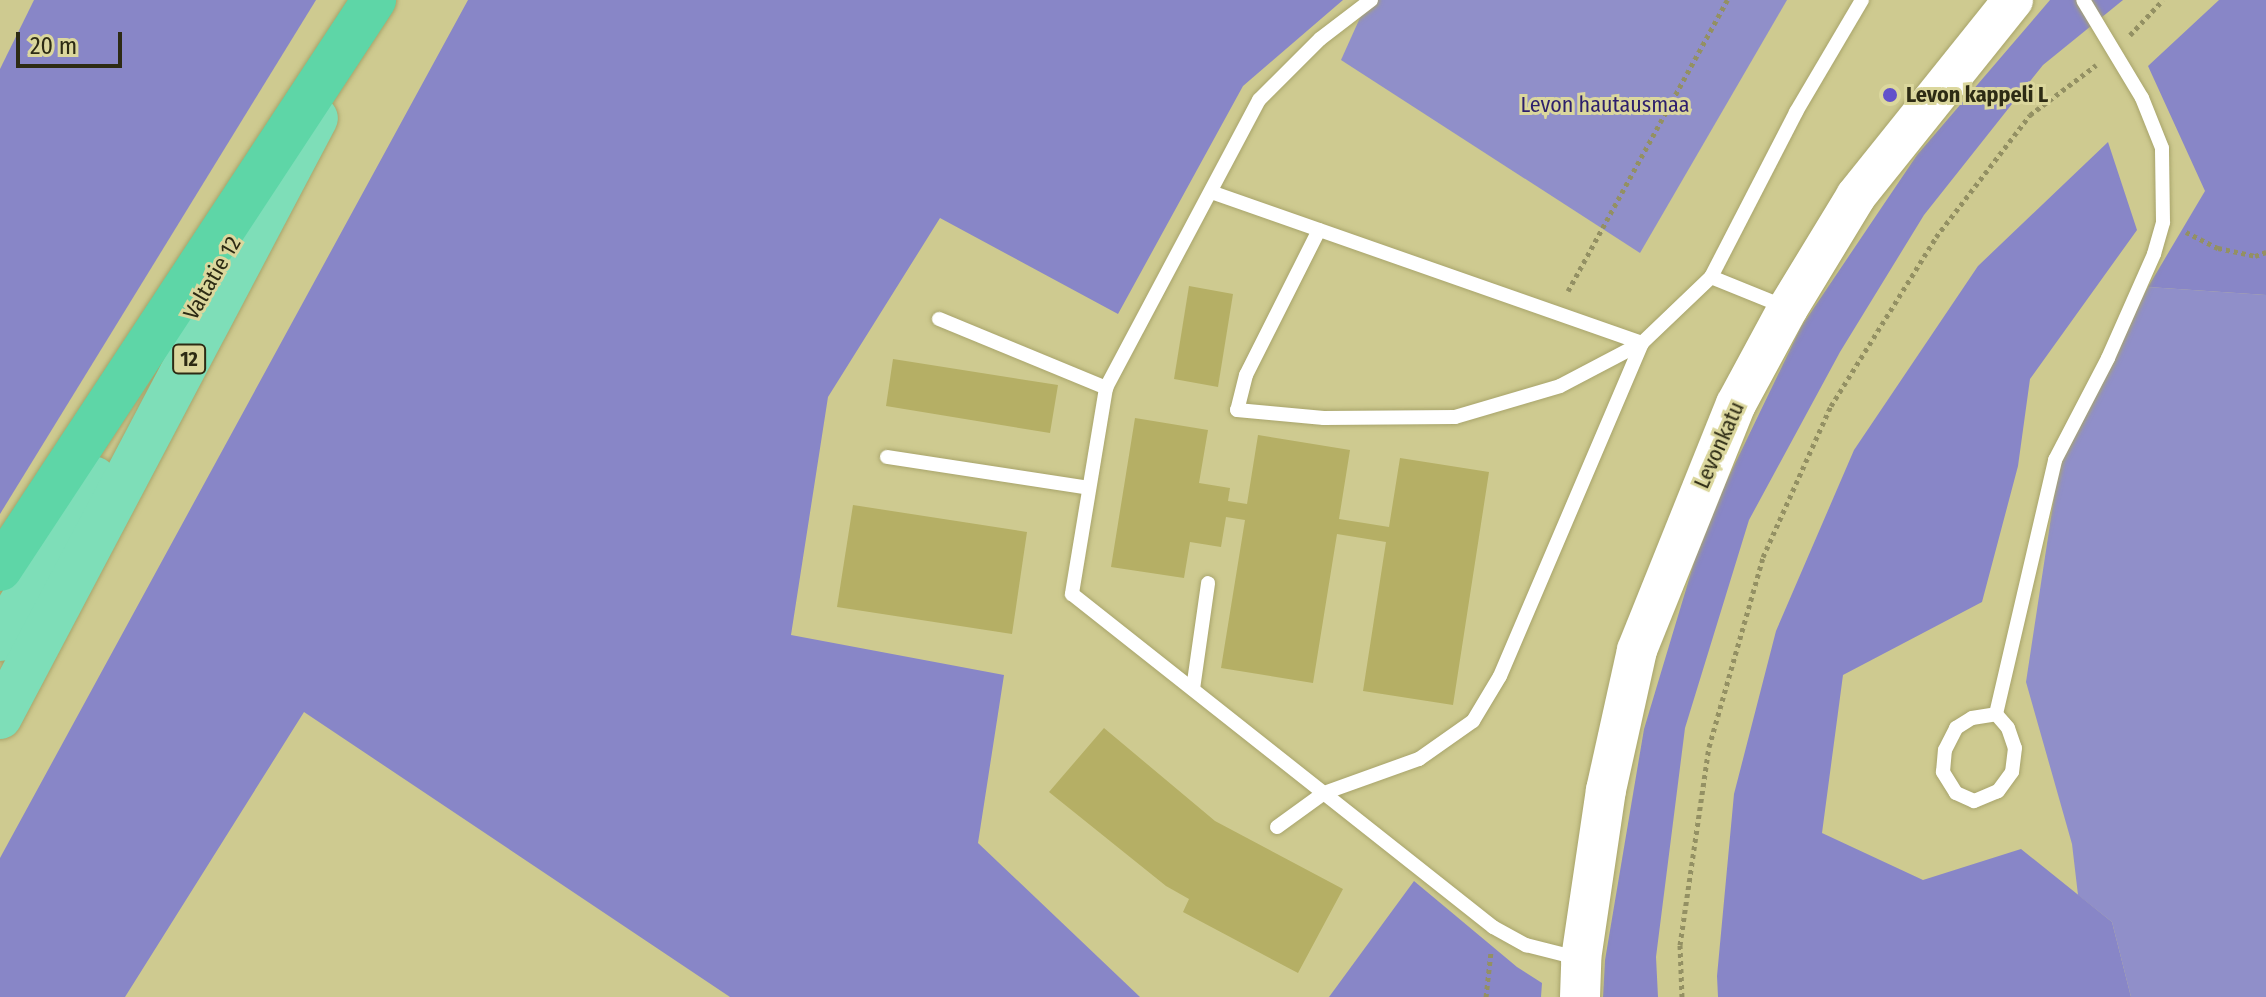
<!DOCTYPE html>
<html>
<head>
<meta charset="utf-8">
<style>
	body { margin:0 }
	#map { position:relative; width:2266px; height:997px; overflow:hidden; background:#ceca90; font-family:"Fira Sans Condensed",sans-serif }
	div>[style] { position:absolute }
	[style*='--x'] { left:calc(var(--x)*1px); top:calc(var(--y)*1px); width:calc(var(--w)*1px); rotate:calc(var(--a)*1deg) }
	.green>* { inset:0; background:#908fc9 }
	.forest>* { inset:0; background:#8886c7 }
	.building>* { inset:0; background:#b5af65 }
	.path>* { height:5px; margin-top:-2.5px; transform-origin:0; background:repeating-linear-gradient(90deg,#939063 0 4px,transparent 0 8px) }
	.roads { filter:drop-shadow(0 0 2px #a8a46b) drop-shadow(0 0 2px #a8a46b) }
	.service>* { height:14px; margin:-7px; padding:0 7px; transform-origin:7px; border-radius:7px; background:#fff }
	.secondary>* { height:40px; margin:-20px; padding:0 20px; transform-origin:20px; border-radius:20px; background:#fff }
	.trunk>* { height:44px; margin:-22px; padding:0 22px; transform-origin:22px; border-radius:22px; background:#7edeb8 }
	.motorway>* { height:44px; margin:-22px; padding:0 22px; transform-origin:22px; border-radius:22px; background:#5ed6a7 }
	.dots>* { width:22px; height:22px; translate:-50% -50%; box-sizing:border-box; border:4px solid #dbd79d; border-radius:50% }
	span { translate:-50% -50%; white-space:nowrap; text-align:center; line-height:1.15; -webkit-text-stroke:6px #dbd79d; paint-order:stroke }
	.shield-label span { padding:2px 6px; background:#dbd79d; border:2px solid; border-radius:6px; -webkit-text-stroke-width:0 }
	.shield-label { font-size:20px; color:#2d2b14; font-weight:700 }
	.poi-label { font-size:22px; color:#2d2b14; font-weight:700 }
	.left { translate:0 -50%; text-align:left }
	.park-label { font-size:22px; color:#2d1f6c }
	.street-label { font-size:22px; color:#2d2b14 }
	.scale { position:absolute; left:16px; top:32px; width:106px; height:36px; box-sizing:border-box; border:4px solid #2d2b14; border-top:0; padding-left:10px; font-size:24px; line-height:28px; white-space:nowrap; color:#2d2b14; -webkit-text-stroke:6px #dbd79d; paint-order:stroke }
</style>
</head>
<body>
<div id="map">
	<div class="green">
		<div style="clip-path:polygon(1368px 0,1787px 0,1640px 253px,1341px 60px)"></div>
		<div style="clip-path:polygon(2148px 287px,2266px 295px,2266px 997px,2131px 997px,2112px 922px,2078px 895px,2072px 844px,2026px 682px,2060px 458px)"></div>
	</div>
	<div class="forest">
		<div style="clip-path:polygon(34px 0,316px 0,0 514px,0 69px)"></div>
		<div style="clip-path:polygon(468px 0,1343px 0,1243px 86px,1118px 314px,940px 218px,828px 397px,791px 635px,1004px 675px,978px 843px,1140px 997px,730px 997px,304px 712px,125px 997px,0 997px,0 858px)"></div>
		<div style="clip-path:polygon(2050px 0,2123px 0,2043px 65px,1924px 215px,1840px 352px,1749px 520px,1685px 728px,1656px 957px,1658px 997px,1603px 997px,1605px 960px,1644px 729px,1705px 526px,1801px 327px,1917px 155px)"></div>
		<div style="clip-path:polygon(2219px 0,2266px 0,2266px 295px,2148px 287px,2205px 191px,2148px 66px)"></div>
		<div style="clip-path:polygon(2108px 142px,2137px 230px,2030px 379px,2018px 466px,1982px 602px,1843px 675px,1822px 833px,1923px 880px,2021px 849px,2112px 922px,2131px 997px,1718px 997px,1717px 976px,1734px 794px,1776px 631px,1854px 450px,1978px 266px)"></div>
		<div style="clip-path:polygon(1414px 881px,1517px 967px,1542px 983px,1541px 997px,1329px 997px)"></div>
	</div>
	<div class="building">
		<div style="clip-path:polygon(1189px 286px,1233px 294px,1218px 387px,1174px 379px)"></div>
		<div style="clip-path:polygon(893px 359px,1058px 385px,1050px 433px,886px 406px)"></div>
		<div style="clip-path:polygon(1135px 418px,1208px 430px,1199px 483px,1230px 488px,1228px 501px,1247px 504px,1258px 435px,1350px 450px,1339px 519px,1389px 527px,1400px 458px,1489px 472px,1453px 705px,1363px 691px,1386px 542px,1337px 534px,1313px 683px,1221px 668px,1245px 520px,1226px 517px,1221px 547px,1190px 542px,1184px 578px,1111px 567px)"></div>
		<div style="clip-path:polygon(853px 505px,1027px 532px,1012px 634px,837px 607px)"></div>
		<div style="clip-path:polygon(1104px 728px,1215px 821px,1343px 889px,1298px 973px,1183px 912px,1189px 899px,1166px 886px,1049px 792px)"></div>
	</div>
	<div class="path">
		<div style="--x:2130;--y:35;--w:48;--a:-46.7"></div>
		<div style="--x:2186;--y:232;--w:36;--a:27"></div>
		<div style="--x:2218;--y:248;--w:38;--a:12"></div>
		<div style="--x:2255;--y:256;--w:12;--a:-20"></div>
		<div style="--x:1568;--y:291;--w:332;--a:-61.3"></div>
		<div style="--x:1486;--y:997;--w:45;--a:-83.7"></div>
		<div style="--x:1682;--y:997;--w:52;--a:-92.2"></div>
		<div style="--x:1680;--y:945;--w:200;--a:-81.7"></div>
		<div style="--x:1709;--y:747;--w:198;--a:-74.1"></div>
		<div style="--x:1763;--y:557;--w:166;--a:-65.8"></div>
		<div style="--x:1831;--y:406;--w:199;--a:-58.1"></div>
		<div style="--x:1936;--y:237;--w:154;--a:-52.4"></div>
		<div style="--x:2030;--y:115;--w:83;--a:-37.1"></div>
	</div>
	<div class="roads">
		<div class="service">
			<div style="--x:1371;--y:0;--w:64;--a:142.6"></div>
			<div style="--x:1320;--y:39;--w:86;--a:135"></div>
			<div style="--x:1259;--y:100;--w:326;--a:118"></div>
			<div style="--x:1106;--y:388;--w:209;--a:99.4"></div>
			<div style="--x:1072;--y:594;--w:537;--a:38.34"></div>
			<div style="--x:1493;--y:927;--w:38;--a:29"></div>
			<div style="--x:1526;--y:945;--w:53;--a:14.3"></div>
			<div style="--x:1211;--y:192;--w:457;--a:19.3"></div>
			<div style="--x:1319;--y:230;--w:162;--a:116.7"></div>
			<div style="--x:1246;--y:375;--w:36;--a:104"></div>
			<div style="--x:1237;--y:410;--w:87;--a:5.3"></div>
			<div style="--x:1324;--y:418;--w:131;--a:-0.4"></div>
			<div style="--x:1455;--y:417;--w:109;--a:-16.4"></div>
			<div style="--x:1560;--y:386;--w:93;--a:-27.7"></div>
			<div style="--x:1711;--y:277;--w:80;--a:22.1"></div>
			<div style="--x:939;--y:319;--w:181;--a:22.4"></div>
			<div style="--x:887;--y:457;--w:204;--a:8.7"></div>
			<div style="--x:1193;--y:689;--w:107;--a:-81.9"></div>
			<div style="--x:1996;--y:714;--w:261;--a:-76.9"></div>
			<div style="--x:2055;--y:460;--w:115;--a:-62.5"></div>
			<div style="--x:2108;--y:358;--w:114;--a:-66.1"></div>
			<div style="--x:2154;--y:254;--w:33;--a:-74"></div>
			<div style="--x:2163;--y:222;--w:74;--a:-90.8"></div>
			<div style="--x:2162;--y:148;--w:54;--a:-111.8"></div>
			<div style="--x:2142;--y:98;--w:114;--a:-121"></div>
			<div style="--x:1996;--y:714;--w:18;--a:49"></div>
			<div style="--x:2008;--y:728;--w:21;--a:71"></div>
			<div style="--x:2015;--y:748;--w:24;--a:97"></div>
			<div style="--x:2012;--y:772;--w:24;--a:126"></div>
			<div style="--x:1998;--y:791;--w:26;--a:157"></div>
			<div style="--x:1974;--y:801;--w:20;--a:-156"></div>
			<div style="--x:1956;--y:793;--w:25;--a:-122"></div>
			<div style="--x:1943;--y:772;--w:22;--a:-85"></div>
			<div style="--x:1945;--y:750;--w:25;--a:-63"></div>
			<div style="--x:1956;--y:728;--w:19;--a:-32"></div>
			<div style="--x:1972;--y:718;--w:24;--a:-9"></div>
			<div style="--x:1277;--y:827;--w:58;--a:-35.9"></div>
			<div style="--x:1324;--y:793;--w:101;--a:-19.7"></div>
			<div style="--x:1419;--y:759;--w:66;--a:-35.1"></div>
			<div style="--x:1473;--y:721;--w:52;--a:-59"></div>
			<div style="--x:1500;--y:676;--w:362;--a:-66.9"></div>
			<div style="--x:1642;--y:343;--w:95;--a:-43.7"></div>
			<div style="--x:1711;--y:277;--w:186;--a:-62.7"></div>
			<div style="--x:1796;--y:112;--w:130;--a:-59.5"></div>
		</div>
		<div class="secondary">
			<div style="--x:1580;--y:997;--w:38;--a:-88"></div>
			<div style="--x:1581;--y:959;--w:171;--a:-81.6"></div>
			<div style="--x:1606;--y:790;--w:143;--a:-77.5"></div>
			<div style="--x:1637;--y:650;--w:265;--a:-68.1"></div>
			<div style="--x:1736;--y:404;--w:109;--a:-61.6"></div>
			<div style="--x:1788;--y:308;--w:131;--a:-58.7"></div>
			<div style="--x:1856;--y:196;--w:251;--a:-51.3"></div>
		</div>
		<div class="trunk">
			<div style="--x:0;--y:639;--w:186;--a:-59.6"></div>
			<div style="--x:0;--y:717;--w:677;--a:-62.19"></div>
		</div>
		<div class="motorway">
			<div style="--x:0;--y:569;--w:681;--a:-56.68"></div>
		</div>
	</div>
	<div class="dots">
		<div style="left:1890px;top:95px;background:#6352cb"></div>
	</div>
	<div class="shield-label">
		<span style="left:189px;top:359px">12</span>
	</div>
	<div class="poi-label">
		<span class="left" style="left:1906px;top:95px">Levon kappeli L</span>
	</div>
	<div class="park-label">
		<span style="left:1605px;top:105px">Levon hautausmaa</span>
	</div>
	<div class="street-label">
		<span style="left:212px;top:278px;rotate:-60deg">Valtatie 12</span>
		<span style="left:1719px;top:445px;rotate:-66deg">Levonkatu</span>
	</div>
	<div class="scale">20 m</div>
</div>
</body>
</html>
